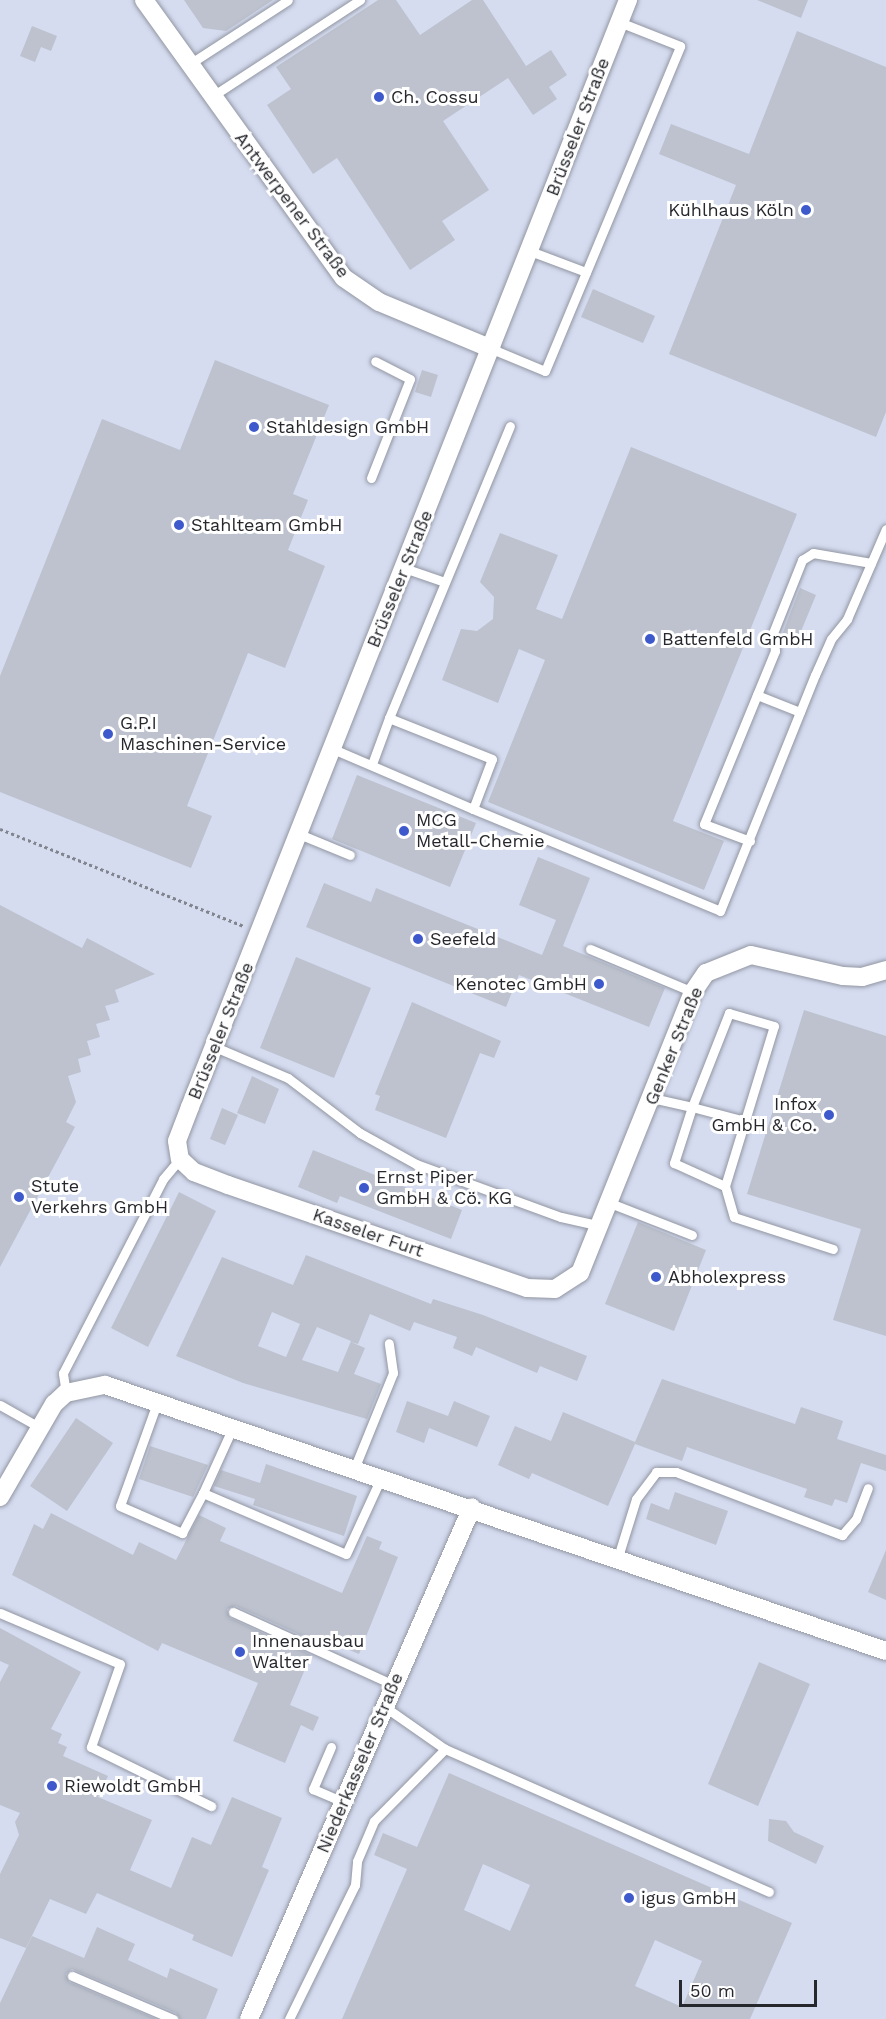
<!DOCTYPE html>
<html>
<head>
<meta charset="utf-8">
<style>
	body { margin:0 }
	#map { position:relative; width:886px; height:2019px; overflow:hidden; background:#e2e7f4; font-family:"Work Sans",sans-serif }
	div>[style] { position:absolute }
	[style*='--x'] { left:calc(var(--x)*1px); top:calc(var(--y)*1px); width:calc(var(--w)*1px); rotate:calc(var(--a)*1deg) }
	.built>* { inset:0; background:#d5dcf0 }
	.building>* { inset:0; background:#bdc2ce }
	.path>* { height:3px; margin-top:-1.5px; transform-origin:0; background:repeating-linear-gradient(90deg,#82858e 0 3px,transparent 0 6px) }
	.roads { filter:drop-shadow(0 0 2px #9296a2) drop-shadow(0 0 2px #9296a2) }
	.service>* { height:9px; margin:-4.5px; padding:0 4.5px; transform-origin:4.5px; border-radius:4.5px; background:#fff }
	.minor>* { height:18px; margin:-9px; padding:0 9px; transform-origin:9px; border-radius:9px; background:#fff }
	.dots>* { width:16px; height:16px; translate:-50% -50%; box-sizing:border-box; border:3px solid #fff; border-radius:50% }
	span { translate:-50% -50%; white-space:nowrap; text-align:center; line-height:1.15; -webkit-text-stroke:6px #fff; paint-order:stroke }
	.poi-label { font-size:18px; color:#26282d }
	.left { translate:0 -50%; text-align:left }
	.right { translate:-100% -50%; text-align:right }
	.street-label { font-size:18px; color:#26282d }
	.scale { position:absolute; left:679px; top:1980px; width:138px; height:27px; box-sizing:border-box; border:3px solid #26282d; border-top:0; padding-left:8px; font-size:18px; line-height:21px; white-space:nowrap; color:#26282d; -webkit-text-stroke:4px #fff; paint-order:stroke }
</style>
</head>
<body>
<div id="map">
	<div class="built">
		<div style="clip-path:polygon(0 0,886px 0,886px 2019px,0 2019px)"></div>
	</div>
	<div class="building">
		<div style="clip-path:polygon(184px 0,273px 0,226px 31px,203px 28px)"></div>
		<div style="clip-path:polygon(378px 0,396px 0,420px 35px,472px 0,483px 0,526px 66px,551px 50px,567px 75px,549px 87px,557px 99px,533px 115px,508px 78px,443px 121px,489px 190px,442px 221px,455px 240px,410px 270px,337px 158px,313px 174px,267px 105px,291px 89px,276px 67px)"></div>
		<div style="clip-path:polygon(757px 0,808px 0,801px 18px)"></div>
		<div style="clip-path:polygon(32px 26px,57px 36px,51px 51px,41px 47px,35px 62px,20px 56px)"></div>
		<div style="clip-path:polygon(797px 31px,886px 67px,886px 412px,876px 437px,669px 354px,736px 185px,659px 154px,671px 124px,749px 154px)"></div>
		<div style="clip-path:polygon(593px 289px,655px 316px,643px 343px,581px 317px)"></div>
		<div style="clip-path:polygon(215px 360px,329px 405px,293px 494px,308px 500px,288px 550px,325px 566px,285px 668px,248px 653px,187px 806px,212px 816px,191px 868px,0 792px,0 676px,102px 419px,180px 450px)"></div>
		<div style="clip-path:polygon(422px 370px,438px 375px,431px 397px,415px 392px)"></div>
		<div style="clip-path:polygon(631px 447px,797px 514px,673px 821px,724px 841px,704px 890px,488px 802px,545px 660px,519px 649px,498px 703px,442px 680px,461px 629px,477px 631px,493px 619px,494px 597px,480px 582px,500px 533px,558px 555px,536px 609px,562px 619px)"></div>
		<div style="clip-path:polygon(800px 588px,816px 595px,797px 641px,782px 635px)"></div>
		<div style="clip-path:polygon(357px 775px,476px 823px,450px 887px,332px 839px)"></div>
		<div style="clip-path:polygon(538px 857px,590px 878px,563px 946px,665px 988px,649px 1027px,519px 975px,506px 1007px,306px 927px,324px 883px,371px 902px,376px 888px,542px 955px,556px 920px,519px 905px)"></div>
		<div style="clip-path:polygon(0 905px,82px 948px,87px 938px,155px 974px,115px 990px,119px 1002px,105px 1006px,110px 1020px,96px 1024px,100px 1037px,87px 1041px,91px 1055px,78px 1059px,81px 1072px,68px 1076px,76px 1102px,66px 1122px,75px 1127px,0 1267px)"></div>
		<div style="clip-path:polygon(296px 957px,371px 988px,334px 1078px,260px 1048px)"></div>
		<div style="clip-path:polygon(412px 1002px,501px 1041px,494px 1058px,480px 1053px,446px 1138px,375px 1110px,380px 1096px,375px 1094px)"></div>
		<div style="clip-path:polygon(804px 1010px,886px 1036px,886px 1336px,833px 1320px,861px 1229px,747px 1194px)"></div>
		<div style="clip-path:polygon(252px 1076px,279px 1089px,265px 1124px,237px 1113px)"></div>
		<div style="clip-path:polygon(222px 1108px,238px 1115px,225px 1145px,210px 1139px)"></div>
		<div style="clip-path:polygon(313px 1150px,462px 1210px,451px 1239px,340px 1196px,337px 1203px,298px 1187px)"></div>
		<div style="clip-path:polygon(179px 1192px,216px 1211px,148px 1347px,111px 1328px)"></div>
		<div style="clip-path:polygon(638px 1222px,706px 1250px,674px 1331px,605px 1304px)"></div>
		<div style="clip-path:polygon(evenodd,306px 1255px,431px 1304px,433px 1299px,483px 1315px,587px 1356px,577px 1381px,540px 1366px,537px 1373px,476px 1347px,472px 1356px,453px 1348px,457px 1337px,414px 1322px,410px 1331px,370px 1314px,358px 1344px,351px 1342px,365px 1348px,354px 1374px,381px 1384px,367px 1419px,243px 1383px,176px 1356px,222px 1257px,293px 1285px,306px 1255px,272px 1312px,300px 1324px,286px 1357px,258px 1346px,272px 1312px,306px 1255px,317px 1327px,351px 1341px,338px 1372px,302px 1360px,317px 1327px)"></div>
		<div style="clip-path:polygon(662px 1379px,795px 1424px,801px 1407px,843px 1421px,837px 1439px,886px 1455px,886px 1471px,861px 1463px,847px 1503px,835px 1499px,832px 1506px,804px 1497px,807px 1489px,687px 1447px,682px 1461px,635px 1444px,608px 1506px,532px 1473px,529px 1479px,498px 1465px,515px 1426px,551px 1441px,563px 1412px,635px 1442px)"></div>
		<div style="clip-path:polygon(407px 1401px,448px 1416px,454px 1401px,490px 1416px,477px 1447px,429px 1428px,424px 1443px,396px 1432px)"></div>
		<div style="clip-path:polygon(76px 1418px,113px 1443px,67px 1511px,30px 1486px)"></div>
		<div style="clip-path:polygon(150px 1446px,208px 1465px,193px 1497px,139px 1479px)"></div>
		<div style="clip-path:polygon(266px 1464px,357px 1496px,344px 1536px,253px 1505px,255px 1499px,214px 1486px,221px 1470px,260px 1483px)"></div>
		<div style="clip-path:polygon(675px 1492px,728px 1511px,716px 1545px,646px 1519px,651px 1503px,669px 1510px)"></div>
		<div style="clip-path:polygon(51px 1513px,133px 1555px,139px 1542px,176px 1560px,199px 1515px,226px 1528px,220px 1541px,342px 1593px,367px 1536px,382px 1542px,379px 1549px,398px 1557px,359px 1654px,318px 1637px,316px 1642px,236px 1606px,227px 1609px,230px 1618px,311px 1655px,290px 1705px,319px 1717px,313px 1731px,301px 1725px,285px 1763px,233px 1741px,258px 1683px,162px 1643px,158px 1651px,12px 1575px,34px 1524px,43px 1529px)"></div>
		<div style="clip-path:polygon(886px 1550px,886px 1600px,868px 1592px)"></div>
		<div style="clip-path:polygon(0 1628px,81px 1672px,51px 1729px,62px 1734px,58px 1743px,67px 1747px,63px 1756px,108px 1776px,98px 1797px,152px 1820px,130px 1870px,171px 1888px,192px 1837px,211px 1845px,232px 1797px,282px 1818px,262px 1867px,269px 1870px,232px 1957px,192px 1940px,194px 1935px,97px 1893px,86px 1914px,50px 1899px,26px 1948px,0 1938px,0 1874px,19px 1835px,15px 1822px,20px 1813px,0 1805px,0 1682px,9px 1665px,0 1661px)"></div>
		<div style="clip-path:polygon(759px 1662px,810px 1684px,758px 1806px,708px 1784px)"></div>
		<div style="clip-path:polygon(evenodd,449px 1773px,792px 1923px,750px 2019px,342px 2019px,407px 1869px,374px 1855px,383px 1833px,417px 1847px,449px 1773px,483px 1864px,530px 1885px,510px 1931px,464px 1910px,483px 1864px,449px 1773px,655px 1940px,702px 1961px,682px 2007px,635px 1986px,655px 1940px)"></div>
		<div style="clip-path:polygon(769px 1819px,786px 1821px,794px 1832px,824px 1846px,816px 1864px,768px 1841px)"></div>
		<div style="clip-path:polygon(97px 1927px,135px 1944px,128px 1960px,167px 1978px,170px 1968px,218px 1989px,206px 2019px,180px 2019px,176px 2013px,72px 1969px,66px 1974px,69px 1982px,156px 2019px,0 2019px,0 2003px,32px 1936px,84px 1958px)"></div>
	</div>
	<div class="path">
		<div style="--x:0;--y:829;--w:263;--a:21.7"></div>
	</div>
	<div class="roads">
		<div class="service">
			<div style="--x:188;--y:65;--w:119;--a:-33"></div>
			<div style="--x:211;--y:97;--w:178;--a:-33.1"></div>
			<div style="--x:530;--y:251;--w:60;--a:20.6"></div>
			<div style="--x:492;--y:349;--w:57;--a:22.5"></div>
			<div style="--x:545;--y:371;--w:352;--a:-67.4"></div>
			<div style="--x:680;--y:46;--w:66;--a:-158.5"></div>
			<div style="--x:371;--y:478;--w:106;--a:-68.5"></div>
			<div style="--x:410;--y:379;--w:39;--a:-153"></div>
			<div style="--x:404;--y:568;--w:43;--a:18.9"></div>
			<div style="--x:757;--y:695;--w:46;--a:21.6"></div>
			<div style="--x:389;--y:718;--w:316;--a:-67.5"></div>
			<div style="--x:333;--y:749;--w:152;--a:23.2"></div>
			<div style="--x:473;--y:809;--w:53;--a:-69.2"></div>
			<div style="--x:492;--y:759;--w:111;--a:-158.3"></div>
			<div style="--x:389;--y:718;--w:49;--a:110.3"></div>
			<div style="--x:473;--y:809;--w:267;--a:22.4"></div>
			<div style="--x:720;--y:911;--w:254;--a:-68.1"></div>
			<div style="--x:815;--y:675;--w:39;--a:-66"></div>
			<div style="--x:831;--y:639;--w:26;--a:-51"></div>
			<div style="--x:847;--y:619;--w:98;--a:-66.6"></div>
			<div style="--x:299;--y:834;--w:55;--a:22.4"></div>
			<div style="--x:750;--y:841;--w:49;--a:-159.7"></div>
			<div style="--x:704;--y:824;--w:187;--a:-67.7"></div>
			<div style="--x:775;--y:651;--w:18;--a:-96"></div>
			<div style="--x:773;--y:633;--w:79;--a:-68.3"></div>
			<div style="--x:802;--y:560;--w:13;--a:-32"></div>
			<div style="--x:813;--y:553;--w:59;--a:9.8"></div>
			<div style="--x:590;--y:949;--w:112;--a:22.7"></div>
			<div style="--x:215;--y:1047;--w:79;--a:23"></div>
			<div style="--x:288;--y:1078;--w:91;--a:37.4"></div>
			<div style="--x:360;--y:1133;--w:64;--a:29"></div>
			<div style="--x:416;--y:1164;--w:154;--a:20.1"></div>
			<div style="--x:561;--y:1217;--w:41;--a:12.7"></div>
			<div style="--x:652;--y:1098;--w:41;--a:12.7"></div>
			<div style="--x:692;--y:1107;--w:59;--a:107.8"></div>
			<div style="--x:674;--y:1163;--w:56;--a:24.3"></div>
			<div style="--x:725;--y:1186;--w:167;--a:-73"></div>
			<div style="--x:774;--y:1026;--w:47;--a:-163.9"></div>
			<div style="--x:729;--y:1013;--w:101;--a:111.5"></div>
			<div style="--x:692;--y:1107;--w:55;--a:14.8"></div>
			<div style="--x:725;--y:1186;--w:32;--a:74"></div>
			<div style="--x:734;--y:1217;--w:104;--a:17.9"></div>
			<div style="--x:610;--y:1203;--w:88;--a:21.3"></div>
			<div style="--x:66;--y:1393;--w:20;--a:-99"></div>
			<div style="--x:63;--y:1373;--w:218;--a:-62.7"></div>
			<div style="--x:163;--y:1179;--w:26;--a:-50"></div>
			<div style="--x:157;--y:1403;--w:109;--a:109.8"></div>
			<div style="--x:120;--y:1506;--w:68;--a:23.5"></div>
			<div style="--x:182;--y:1533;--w:45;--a:-62.3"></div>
			<div style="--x:0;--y:1405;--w:45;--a:29.4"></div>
			<div style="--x:232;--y:1429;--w:70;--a:114.4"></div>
			<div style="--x:203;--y:1493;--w:155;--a:23.1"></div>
			<div style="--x:346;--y:1554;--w:84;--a:-65.3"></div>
			<div style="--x:354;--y:1469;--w:104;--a:-67.9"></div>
			<div style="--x:393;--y:1373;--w:30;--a:-98"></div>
			<div style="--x:617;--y:1560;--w:64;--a:-72.7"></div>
			<div style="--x:636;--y:1499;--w:34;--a:-53"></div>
			<div style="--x:656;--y:1472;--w:20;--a:0"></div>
			<div style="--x:676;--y:1472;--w:178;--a:20.8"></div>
			<div style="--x:842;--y:1535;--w:21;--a:-49"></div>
			<div style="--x:856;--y:1519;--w:33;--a:-69"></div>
			<div style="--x:233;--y:1612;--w:177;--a:24.4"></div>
			<div style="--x:0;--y:1613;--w:130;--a:23"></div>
			<div style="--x:120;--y:1664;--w:88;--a:109.3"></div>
			<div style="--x:91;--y:1747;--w:134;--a:26.2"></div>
			<div style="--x:385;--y:1707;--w:73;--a:35"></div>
			<div style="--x:445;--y:1749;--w:354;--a:23.8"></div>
			<div style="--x:331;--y:1747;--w:46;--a:113.2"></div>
			<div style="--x:313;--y:1789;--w:34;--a:23"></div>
			<div style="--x:72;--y:1976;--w:110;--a:23.1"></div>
			<div style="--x:289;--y:2019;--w:149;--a:-63.8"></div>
			<div style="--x:355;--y:1885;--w:24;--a:-85"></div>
			<div style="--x:357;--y:1861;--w:43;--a:-67"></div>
			<div style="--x:374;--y:1821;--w:101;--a:-45.4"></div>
		</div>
		<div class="minor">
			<div style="--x:144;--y:0;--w:342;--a:54.3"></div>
			<div style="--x:344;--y:278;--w:42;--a:34.4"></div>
			<div style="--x:379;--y:302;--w:122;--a:22.6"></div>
			<div style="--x:628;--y:0;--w:1191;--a:111.59"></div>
			<div style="--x:190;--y:1107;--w:36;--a:111"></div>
			<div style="--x:177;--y:1141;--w:18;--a:81"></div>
			<div style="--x:180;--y:1159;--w:19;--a:43"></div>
			<div style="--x:194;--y:1172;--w:36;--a:21"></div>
			<div style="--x:228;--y:1185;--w:316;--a:19"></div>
			<div style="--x:527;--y:1288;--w:28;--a:2"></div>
			<div style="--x:555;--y:1289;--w:30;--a:-33"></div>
			<div style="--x:580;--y:1273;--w:303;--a:-68.1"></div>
			<div style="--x:693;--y:992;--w:23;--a:-56"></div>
			<div style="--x:706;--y:973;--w:48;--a:-21.8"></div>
			<div style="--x:751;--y:955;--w:94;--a:12.9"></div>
			<div style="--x:843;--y:976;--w:19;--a:3"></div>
			<div style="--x:862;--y:977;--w:25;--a:-16"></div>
			<div style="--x:0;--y:1497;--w:108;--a:-59.9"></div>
			<div style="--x:54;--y:1404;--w:16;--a:-43"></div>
			<div style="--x:66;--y:1393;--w:40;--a:-12"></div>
			<div style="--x:105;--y:1385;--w:825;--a:18.81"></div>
			<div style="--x:249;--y:2019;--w:558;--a:-66.46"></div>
		</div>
	</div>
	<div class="dots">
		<div style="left:379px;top:97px;background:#3d59cb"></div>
		<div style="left:806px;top:210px;background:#3d59cb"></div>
		<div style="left:254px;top:427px;background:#3d59cb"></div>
		<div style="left:179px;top:525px;background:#3d59cb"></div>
		<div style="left:650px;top:639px;background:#3d59cb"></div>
		<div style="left:108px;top:734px;background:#3d59cb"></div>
		<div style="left:404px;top:831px;background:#3d59cb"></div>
		<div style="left:418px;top:939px;background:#3d59cb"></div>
		<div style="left:599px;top:984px;background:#3d59cb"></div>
		<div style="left:829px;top:1115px;background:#3d59cb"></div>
		<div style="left:364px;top:1188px;background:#3d59cb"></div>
		<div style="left:19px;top:1197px;background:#3d59cb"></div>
		<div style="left:656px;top:1277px;background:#3d59cb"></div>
		<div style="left:240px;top:1652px;background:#3d59cb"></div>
		<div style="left:52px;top:1786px;background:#3d59cb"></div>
		<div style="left:629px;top:1898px;background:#3d59cb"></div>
	</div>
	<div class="poi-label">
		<span class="left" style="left:391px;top:97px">Ch. Cossu</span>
		<span class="right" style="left:794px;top:210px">Kühlhaus Köln</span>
		<span class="left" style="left:266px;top:427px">Stahldesign GmbH</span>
		<span class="left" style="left:191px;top:525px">Stahlteam GmbH</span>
		<span class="left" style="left:662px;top:639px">Battenfeld GmbH</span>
		<span class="left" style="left:120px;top:734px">G.P.I<br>Maschinen-Service</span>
		<span class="left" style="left:416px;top:831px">MCG<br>Metall-Chemie</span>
		<span class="left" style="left:430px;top:939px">Seefeld</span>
		<span class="right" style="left:587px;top:984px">Kenotec GmbH</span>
		<span class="right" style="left:817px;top:1115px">Infox<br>GmbH &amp; Co.</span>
		<span class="left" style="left:376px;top:1188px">Ernst Piper<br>GmbH &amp; Cö. KG</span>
		<span class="left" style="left:31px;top:1197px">Stute<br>Verkehrs GmbH</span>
		<span class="left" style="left:668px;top:1277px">Abholexpress</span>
		<span class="left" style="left:252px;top:1652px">Innenausbau<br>Walter</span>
		<span class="left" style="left:64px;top:1786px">Riewoldt GmbH</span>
		<span class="left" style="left:641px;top:1898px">igus GmbH</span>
	</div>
	<div class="street-label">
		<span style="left:578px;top:127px;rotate:-69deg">Brüsseler Straße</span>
		<span style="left:292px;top:205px;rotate:53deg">Antwerpener Straße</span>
		<span style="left:400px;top:579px;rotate:-68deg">Brüsseler Straße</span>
		<span style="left:221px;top:1031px;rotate:-68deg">Brüsseler Straße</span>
		<span style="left:674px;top:1046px;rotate:-68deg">Genker Straße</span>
		<span style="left:368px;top:1233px;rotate:19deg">Kasseler Furt</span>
		<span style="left:360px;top:1763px;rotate:-67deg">Niederkasseler Straße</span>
	</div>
	<div class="scale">50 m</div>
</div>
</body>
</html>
